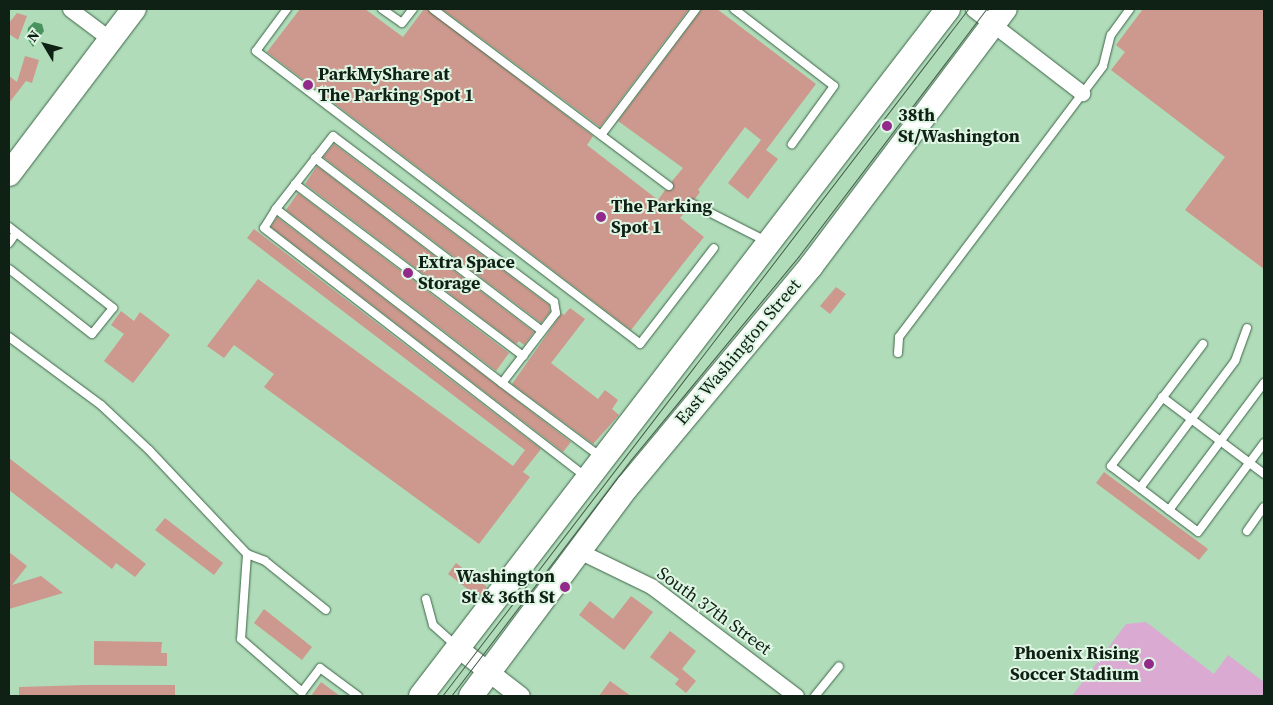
<!DOCTYPE html>
<html>
<head>
<meta charset="utf-8">
<style>
	body { margin:0 }
	#map { position:relative; width:1273px; height:705px; overflow:hidden; background:#b0dcb9; font-family:"Source Serif 4",serif }
	div>[style] { position:absolute }
	[style*='--x'] { left:calc(var(--x)*1px); top:calc(var(--y)*1px); width:calc(var(--w)*1px); rotate:calc(var(--a)*1deg) }
	.green>* { inset:0; background:#daaad3 }
	.water>* { inset:0; background:#47925d }
	.building>* { inset:0; background:#cd988d }
	.roads { filter:drop-shadow(0 0 1px #3c6447) drop-shadow(0 0 1px #3c6447) }
	.service>* { height:8px; margin:-4px; padding:0 4px; transform-origin:4px; border-radius:4px; background:#fff }
	.minor>* { height:15px; margin:-7.5px; padding:0 7.5px; transform-origin:7.5px; border-radius:7.5px; background:#fff }
	.tertiary>* { height:19px; margin:-9.5px; padding:0 9.5px; transform-origin:9.5px; border-radius:9.5px; background:#fff }
	.primary>* { height:24px; margin:-12px; padding:0 12px; transform-origin:12px; border-radius:12px; background:#fff }
	.tram>* { height:1px; margin:-0.5px; padding:0 0.5px; transform-origin:0.5px; border-radius:0.5px; background:#435c49 }
	.dots>* { width:14px; height:14px; translate:-50% -50%; box-sizing:border-box; border:2px solid #e0f6e4; border-radius:50% }
	span { translate:-50% -50%; white-space:nowrap; text-align:center; line-height:1.15; -webkit-text-stroke:4px #e0f6e4; paint-order:stroke }
	.poi-label { font-size:18px; color:#0f2014; font-weight:700 }
	.left { translate:0 -50%; text-align:left }
	.right { translate:-100% -50%; text-align:right }
	.street-label { font-size:18px; color:#0f2014 }
	.frame { position:absolute; inset:0; border:10px solid #0f2014; pointer-events:none }
	.north { position:absolute; left:20px; top:20px; width:50px; height:50px; -webkit-text-stroke:4px #e0f6e4; paint-order:stroke; rotate:307deg; font-size:14px; font-weight:700; line-height:20px; text-align:center; color:#0f2014 }
	.north::after { content:''; display:block; margin:auto; width:18px; height:22px; background:#0f2014; clip-path:polygon(50% 0,100% 100%,50% 72%,0 100%) }
</style>
</head>
<body>
<div id="map">
	<div class="green">
		<div style="clip-path:polygon(1146px 622px,1214px 674px,1228px 655px,1264px 682px,1264px 696px,1072px 696px,1126px 624px)"></div>
	</div>
	<div class="water">
		<div style="clip-path:polygon(34px 22px,42px 24px,44px 31px,33px 47px,27px 38px,28px 28px)"></div>
	</div>
	<div class="building">
		<div style="clip-path:polygon(300px 9px,365px 9px,403px 37px,424px 9px,427px 9px,593px 136px,587px 145px,658px 200px,665px 190px,673px 190px,672px 181px,683px 168px,618px 121px,702px 9px,717px 9px,816px 84px,766px 150px,778px 159px,748px 199px,728px 183px,761px 140px,745px 127px,698px 190px,700px 192px,695px 199px,686px 200px,688px 208px,680px 218px,704px 237px,631px 330px,267px 52px)"></div>
		<div style="clip-path:polygon(442px 9px,689px 9px,600px 127px)"></div>
		<div style="clip-path:polygon(1143px 9px,1264px 9px,1264px 269px,1185px 210px,1225px 157px,1111px 70px,1125px 52px,1116px 45px)"></div>
		<div style="clip-path:polygon(17px 13px,27px 16px,18px 40px,9px 34px,9px 23px)"></div>
		<div style="clip-path:polygon(25px 56px,39px 60px,32px 83px,26px 81px,9px 103px,9px 76px,17px 82px)"></div>
		<div style="clip-path:polygon(334px 144px,549px 305px,550px 312px,541px 323px,323px 157px)"></div>
		<div style="clip-path:polygon(317px 166px,534px 332px,524px 345px,519px 341px,516px 344px,305px 184px)"></div>
		<div style="clip-path:polygon(298px 193px,509px 353px,496px 371px,286px 210px)"></div>
		<div style="clip-path:polygon(277px 217px,571px 442px,563px 452px,271px 227px)"></div>
		<div style="clip-path:polygon(254px 229px,541px 449px,523px 472px,530px 477px,479px 544px,264px 387px,274px 374px,234px 345px,224px 358px,207px 346px,258px 279px,513px 466px,525px 450px,247px 238px)"></div>
		<div style="clip-path:polygon(836px 287px,846px 294px,830px 314px,820px 306px)"></div>
		<div style="clip-path:polygon(570px 308px,585px 319px,551px 363px,598px 399px,605px 390px,618px 400px,612px 409px,619px 415px,593px 444px,512px 384px,562px 313px,564px 315px)"></div>
		<div style="clip-path:polygon(121px 311px,134px 321px,140px 312px,170px 335px,133px 383px,104px 361px,124px 334px,111px 325px)"></div>
		<div style="clip-path:polygon(9px 458px,146px 564px,135px 577px,116px 563px,112px 569px,9px 490px)"></div>
		<div style="clip-path:polygon(1104px 472px,1208px 549px,1199px 560px,1096px 483px)"></div>
		<div style="clip-path:polygon(165px 518px,223px 563px,214px 575px,155px 530px)"></div>
		<div style="clip-path:polygon(9px 552px,27px 566px,12px 585px,41px 576px,63px 593px,9px 609px)"></div>
		<div style="clip-path:polygon(456px 563px,487px 587px,478px 597px,448px 574px)"></div>
		<div style="clip-path:polygon(631px 596px,653px 612px,624px 650px,579px 615px,590px 601px,613px 619px)"></div>
		<div style="clip-path:polygon(264px 609px,312px 647px,302px 660px,254px 623px)"></div>
		<div style="clip-path:polygon(670px 631px,696px 651px,682px 669px,696px 681px,686px 693px,675px 684px,679px 679px,650px 657px)"></div>
		<div style="clip-path:polygon(94px 641px,162px 642px,161px 653px,167px 653px,167px 666px,94px 665px)"></div>
		<div style="clip-path:polygon(610px 681px,631px 696px,599px 696px)"></div>
		<div style="clip-path:polygon(321px 682px,340px 696px,311px 696px)"></div>
		<div style="clip-path:polygon(86px 685px,175px 685px,175px 696px,19px 696px,19px 687px)"></div>
	</div>
	<div class="roads">
		<div class="service">
			<div style="--x:287;--y:9;--w:52;--a:126.4"></div>
			<div style="--x:256;--y:51;--w:483;--a:37.3"></div>
			<div style="--x:640;--y:344;--w:121;--a:-52.4"></div>
			<div style="--x:382;--y:9;--w:24;--a:35"></div>
			<div style="--x:402;--y:23;--w:18;--a:-52"></div>
			<div style="--x:433;--y:9;--w:295;--a:36.9"></div>
			<div style="--x:734;--y:9;--w:126;--a:37.6"></div>
			<div style="--x:834;--y:86;--w:72;--a:125.9"></div>
			<div style="--x:601;--y:135;--w:158;--a:-53"></div>
			<div style="--x:315;--y:158;--w:285;--a:37.3"></div>
			<div style="--x:295;--y:184;--w:286;--a:37"></div>
			<div style="--x:691;--y:203;--w:86;--a:26.9"></div>
			<div style="--x:276;--y:209;--w:285;--a:37.6"></div>
			<div style="--x:502;--y:383;--w:88;--a:-52.4"></div>
			<div style="--x:556;--y:313;--w:11;--a:-100"></div>
			<div style="--x:554;--y:302;--w:276;--a:-143.1"></div>
			<div style="--x:333;--y:136;--w:93;--a:128"></div>
			<div style="--x:276;--y:209;--w:22;--a:122"></div>
			<div style="--x:264;--y:228;--w:407;--a:37.7"></div>
			<div style="--x:9;--y:227;--w:132;--a:37.9"></div>
			<div style="--x:113;--y:308;--w:33;--a:129"></div>
			<div style="--x:92;--y:334;--w:105;--a:-141.9"></div>
			<div style="--x:9;--y:243;--w:12;--a:-55"></div>
			<div style="--x:9;--y:337;--w:114;--a:36.5"></div>
			<div style="--x:101;--y:405;--w:66;--a:43.2"></div>
			<div style="--x:149;--y:450;--w:143;--a:46.7"></div>
			<div style="--x:247;--y:554;--w:85;--a:94"></div>
			<div style="--x:241;--y:639;--w:81;--a:41"></div>
			<div style="--x:302;--y:692;--w:30;--a:-53"></div>
			<div style="--x:320;--y:668;--w:47;--a:36.4"></div>
			<div style="--x:1203;--y:344;--w:153;--a:127"></div>
			<div style="--x:1111;--y:466;--w:73;--a:37.2"></div>
			<div style="--x:1169;--y:510;--w:159;--a:-53.2"></div>
			<div style="--x:898;--y:353;--w:16;--a:-86"></div>
			<div style="--x:899;--y:337;--w:339;--a:-53"></div>
			<div style="--x:1103;--y:66;--w:32;--a:-76"></div>
			<div style="--x:1111;--y:35;--w:32;--a:-54"></div>
			<div style="--x:502;--y:383;--w:124;--a:36.8"></div>
			<div style="--x:1162;--y:397;--w:128;--a:37"></div>
			<div style="--x:1140;--y:488;--w:159;--a:-53.2"></div>
			<div style="--x:1235;--y:361;--w:35;--a:-70"></div>
			<div style="--x:1169;--y:510;--w:36;--a:37"></div>
			<div style="--x:1198;--y:532;--w:111;--a:-53.4"></div>
			<div style="--x:1247;--y:531;--w:29;--a:-55"></div>
			<div style="--x:247;--y:554;--w:19;--a:21"></div>
			<div style="--x:265;--y:561;--w:78;--a:38.8"></div>
			<div style="--x:426;--y:599;--w:27;--a:75"></div>
			<div style="--x:433;--y:625;--w:31;--a:42"></div>
			<div style="--x:815;--y:696;--w:38;--a:-51"></div>
		</div>
		<div class="minor">
			<div style="--x:70;--y:9;--w:50;--a:36.9"></div>
			<div style="--x:973;--y:9;--w:138;--a:37.6"></div>
			<div style="--x:579;--y:551;--w:80;--a:25.9"></div>
			<div style="--x:651;--y:586;--w:182;--a:37.2"></div>
		</div>
		<div class="tertiary">
			<div style="--x:458;--y:648;--w:78;--a:37.7"></div>
		</div>
		<div class="primary">
			<div style="--x:9;--y:174;--w:207;--a:-52.9"></div>
			<div style="--x:421;--y:696;--w:866;--a:-52.51"></div>
			<div style="--x:471;--y:696;--w:261;--a:-53.3"></div>
			<div style="--x:627;--y:487;--w:288;--a:-50.2"></div>
			<div style="--x:811;--y:266;--w:322;--a:-53"></div>
		</div>
	</div>
	<div class="tram">
		<div style="--x:442;--y:696;--w:865;--a:-52.56"></div>
		<div style="--x:451;--y:696;--w:294;--a:-52.7"></div>
		<div style="--x:629;--y:462;--w:266;--a:-50.5"></div>
		<div style="--x:798;--y:257;--w:311;--a:-52.8"></div>
	</div>
	<div class="dots">
		<div style="left:308px;top:85px;background:#94298c"></div>
		<div style="left:887px;top:126px;background:#94298c"></div>
		<div style="left:601px;top:217px;background:#94298c"></div>
		<div style="left:408px;top:273px;background:#94298c"></div>
		<div style="left:565px;top:587px;background:#94298c"></div>
		<div style="left:1149px;top:664px;background:#94298c"></div>
	</div>
	<div class="poi-label">
		<span class="left" style="left:318px;top:85px">ParkMyShare at<br>The Parking Spot 1</span>
		<span class="left" style="left:898px;top:126px">38th<br>St/Washington</span>
		<span class="left" style="left:611px;top:217px">The Parking<br>Spot 1</span>
		<span class="left" style="left:418px;top:273px">Extra Space<br>Storage</span>
		<span class="right" style="left:555px;top:587px">Washington<br>St &amp; 36th St</span>
		<span class="right" style="left:1139px;top:664px">Phoenix Rising<br>Soccer Stadium</span>
	</div>
	<div class="street-label">
		<span style="left:738px;top:352px;rotate:-50deg">East Washington Street</span>
		<span style="left:714px;top:611px;rotate:36deg">South 37th Street</span>
	</div>
	<div class="frame"></div>
	<div class="north">N</div>
</div>
</body>
</html>
